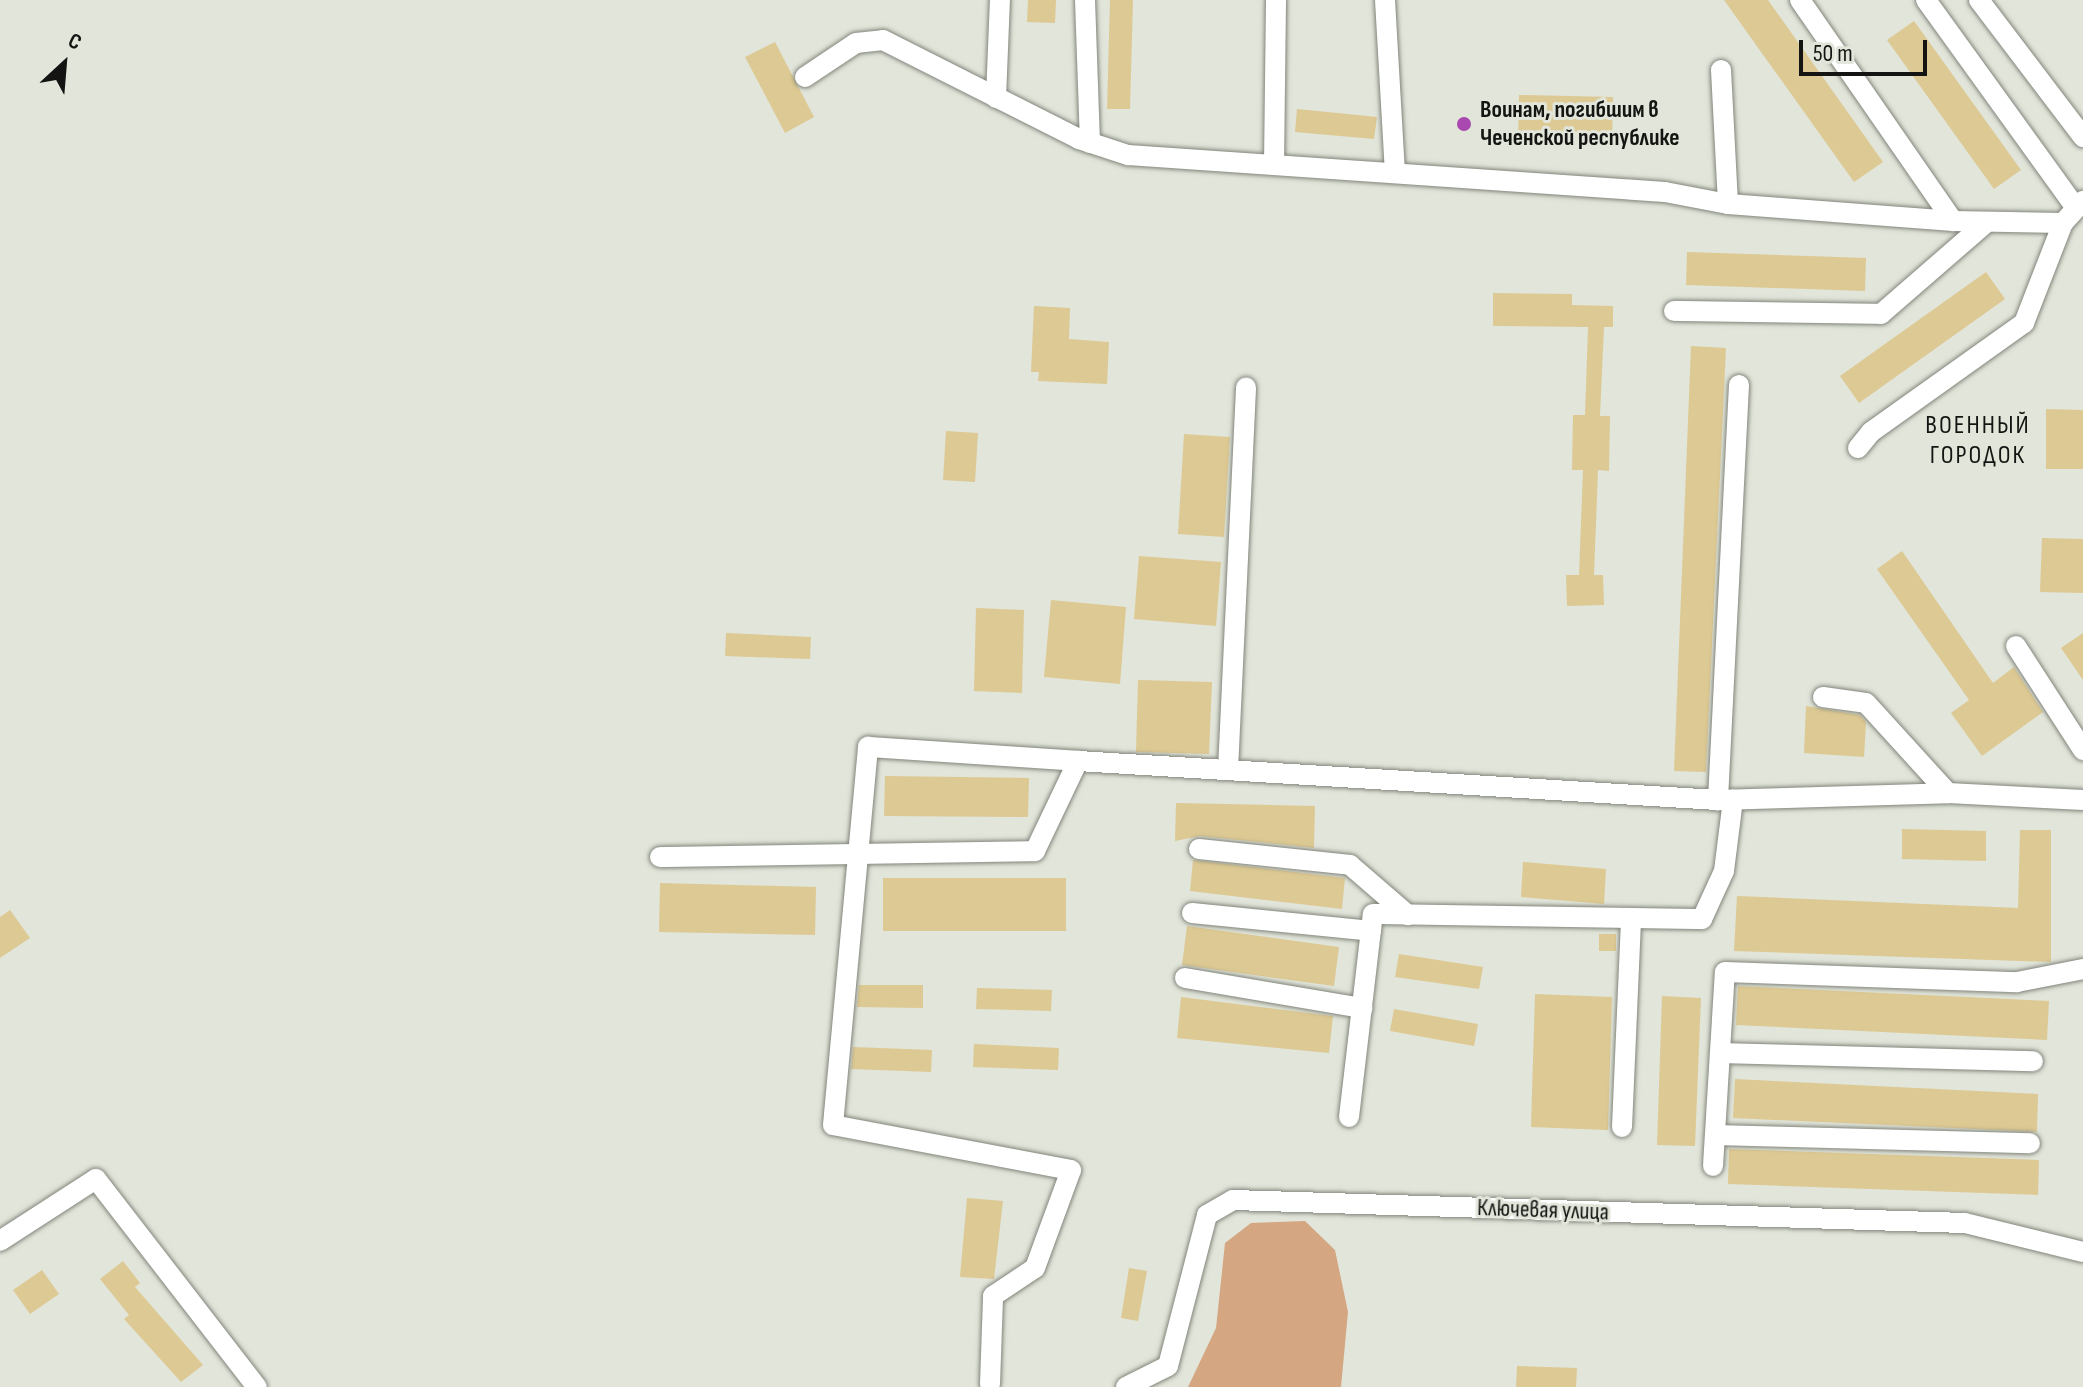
<!DOCTYPE html>
<html>
<head>
<meta charset="utf-8">
<style>
	body { margin:0 }
	#map { position:relative; width:2083px; height:1387px; overflow:hidden; background:#e1e5da; font-family:"Sofia Sans Condensed",sans-serif }
	div>[style] { position:absolute }
	[style*='--x'] { left:calc(var(--x)*1px); top:calc(var(--y)*1px); width:calc(var(--w)*1px); rotate:calc(var(--a)*1deg) }
	.forest>* { inset:0; background:#d5a682 }
	.building>* { inset:0; background:#ddc993 }
	.roads { filter:drop-shadow(0 0 2px #82857b) drop-shadow(0 0 2px #82857b) }
	.minor>* { height:20px; margin:-10px; padding:0 10px; transform-origin:10px; border-radius:10px; background:#fff }
	.dots>* { width:22px; height:22px; translate:-50% -50%; box-sizing:border-box; border:4px solid #e1e5da; border-radius:50% }
	span { translate:-50% -50%; white-space:nowrap; text-align:center; line-height:1.15; -webkit-text-stroke:6px #e1e5da; paint-order:stroke }
	.poi-label { font-size:24px; color:#141512; font-weight:700 }
	.left { translate:0 -50%; text-align:left }
	.street-label { font-size:24px; color:#141512 }
	.neighbourhood-label { font-size:26px; color:#141512; letter-spacing:2px }
	.north { position:absolute; left:24px; top:24px; width:80px; height:80px; -webkit-text-stroke:6px #e1e5da; paint-order:stroke; rotate:26deg; font-size:22px; font-weight:700; line-height:32px; text-align:center; color:#141512 }
	.north::after { content:''; display:block; margin:auto; width:28px; height:36px; background:#141512; clip-path:polygon(50% 0,100% 100%,50% 72%,0 100%) }
	.scale { position:absolute; left:1799px; top:40px; width:128px; height:36px; box-sizing:border-box; border:4px solid #141512; border-top:0; padding-left:10px; font-size:24px; line-height:28px; white-space:nowrap; color:#141512; -webkit-text-stroke:6px #e1e5da; paint-order:stroke }
</style>
</head>
<body>
<div id="map">
	<div class="forest">
		<div style="clip-path:polygon(1305px 1221px,1335px 1250px,1348px 1312px,1341px 1387px,1188px 1387px,1216px 1328px,1225px 1243px,1251px 1223px)"></div>
	</div>
	<div class="building">
		<div style="clip-path:polygon(1028px 0,1056px 0,1055px 23px,1027px 22px)"></div>
		<div style="clip-path:polygon(1110px 0,1133px 0,1130px 109px,1107px 109px)"></div>
		<div style="clip-path:polygon(1724px 0,1768px 0,1883px 162px,1854px 182px)"></div>
		<div style="clip-path:polygon(1914px 21px,2021px 170px,1994px 189px,1887px 40px)"></div>
		<div style="clip-path:polygon(775px 42px,814px 117px,785px 133px,745px 57px)"></div>
		<div style="clip-path:polygon(1519px 95px,1613px 97px,1612px 146px,1518px 144px)"></div>
		<div style="clip-path:polygon(1297px 109px,1377px 117px,1374px 139px,1295px 132px)"></div>
		<div style="clip-path:polygon(1687px 252px,1866px 258px,1865px 291px,1686px 285px)"></div>
		<div style="clip-path:polygon(1986px 272px,2005px 299px,1859px 403px,1840px 376px)"></div>
		<div style="clip-path:polygon(1493px 293px,1572px 294px,1572px 305px,1613px 306px,1613px 327px,1604px 327px,1600px 416px,1610px 416px,1609px 471px,1598px 470px,1594px 575px,1603px 575px,1604px 605px,1567px 606px,1566px 575px,1579px 575px,1583px 470px,1572px 470px,1573px 415px,1585px 415px,1588px 327px,1493px 326px)"></div>
		<div style="clip-path:polygon(1034px 306px,1070px 308px,1069px 339px,1109px 342px,1107px 384px,1038px 381px,1039px 372px,1031px 372px)"></div>
		<div style="clip-path:polygon(1691px 346px,1726px 348px,1706px 772px,1674px 771px)"></div>
		<div style="clip-path:polygon(2046px 409px,2083px 410px,2083px 469px,2046px 469px)"></div>
		<div style="clip-path:polygon(946px 431px,978px 433px,975px 482px,943px 480px)"></div>
		<div style="clip-path:polygon(1184px 434px,1230px 437px,1224px 537px,1178px 534px)"></div>
		<div style="clip-path:polygon(2042px 538px,2083px 539px,2083px 593px,2040px 592px)"></div>
		<div style="clip-path:polygon(1902px 551px,1993px 683px,2014px 667px,2043px 712px,1982px 756px,1951px 713px,1969px 700px,1877px 569px)"></div>
		<div style="clip-path:polygon(1139px 556px,1221px 562px,1216px 626px,1134px 619px)"></div>
		<div style="clip-path:polygon(1051px 600px,1126px 607px,1120px 684px,1044px 677px)"></div>
		<div style="clip-path:polygon(976px 608px,1024px 610px,1022px 693px,974px 691px)"></div>
		<div style="clip-path:polygon(726px 633px,811px 637px,810px 659px,725px 656px)"></div>
		<div style="clip-path:polygon(2083px 633px,2083px 680px,2061px 648px)"></div>
		<div style="clip-path:polygon(1138px 680px,1212px 682px,1209px 754px,1136px 752px)"></div>
		<div style="clip-path:polygon(1806px 706px,1860px 715px,1866px 722px,1864px 757px,1804px 753px)"></div>
		<div style="clip-path:polygon(885px 776px,1029px 778px,1028px 817px,884px 816px)"></div>
		<div style="clip-path:polygon(1176px 803px,1315px 806px,1314px 848px,1200px 836px,1175px 841px)"></div>
		<div style="clip-path:polygon(1902px 829px,1986px 831px,1986px 861px,1902px 859px)"></div>
		<div style="clip-path:polygon(2020px 830px,2051px 830px,2051px 962px,1734px 951px,1737px 896px,2018px 908px)"></div>
		<div style="clip-path:polygon(1193px 860px,1345px 878px,1342px 909px,1190px 891px)"></div>
		<div style="clip-path:polygon(1523px 862px,1606px 869px,1604px 904px,1521px 897px)"></div>
		<div style="clip-path:polygon(883px 878px,1066px 878px,1066px 931px,883px 931px)"></div>
		<div style="clip-path:polygon(660px 883px,816px 887px,815px 935px,659px 932px)"></div>
		<div style="clip-path:polygon(10px 910px,30px 938px,0 958px,0 917px)"></div>
		<div style="clip-path:polygon(1187px 926px,1339px 947px,1334px 986px,1182px 965px)"></div>
		<div style="clip-path:polygon(1599px 934px,1616px 934px,1616px 951px,1599px 951px)"></div>
		<div style="clip-path:polygon(1399px 954px,1483px 967px,1479px 989px,1395px 977px)"></div>
		<div style="clip-path:polygon(859px 985px,923px 985px,923px 1008px,857px 1007px)"></div>
		<div style="clip-path:polygon(1738px 986px,2049px 1001px,2047px 1040px,1736px 1025px)"></div>
		<div style="clip-path:polygon(977px 988px,1052px 990px,1051px 1011px,976px 1009px)"></div>
		<div style="clip-path:polygon(1535px 994px,1612px 997px,1608px 1130px,1531px 1127px)"></div>
		<div style="clip-path:polygon(1662px 996px,1701px 998px,1695px 1146px,1657px 1145px)"></div>
		<div style="clip-path:polygon(1181px 997px,1333px 1016px,1329px 1053px,1177px 1038px)"></div>
		<div style="clip-path:polygon(1394px 1009px,1478px 1024px,1474px 1046px,1390px 1031px)"></div>
		<div style="clip-path:polygon(974px 1044px,1059px 1048px,1058px 1070px,973px 1067px)"></div>
		<div style="clip-path:polygon(853px 1047px,932px 1050px,931px 1072px,851px 1069px)"></div>
		<div style="clip-path:polygon(1735px 1079px,2038px 1094px,2037px 1132px,1733px 1118px)"></div>
		<div style="clip-path:polygon(1729px 1149px,2039px 1160px,2038px 1195px,1728px 1184px)"></div>
		<div style="clip-path:polygon(967px 1198px,1003px 1201px,994px 1279px,960px 1277px)"></div>
		<div style="clip-path:polygon(123px 1261px,140px 1283px,135px 1287px,203px 1365px,181px 1382px,124px 1319px,129px 1315px,100px 1279px)"></div>
		<div style="clip-path:polygon(1129px 1268px,1147px 1271px,1138px 1321px,1121px 1318px)"></div>
		<div style="clip-path:polygon(42px 1270px,59px 1294px,30px 1314px,13px 1290px)"></div>
		<div style="clip-path:polygon(1517px 1366px,1577px 1368px,1576px 1387px,1516px 1387px)"></div>
	</div>
	<div class="roads">
		<div class="minor">
			<div style="--x:1085;--y:0;--w:143;--a:88"></div>
			<div style="--x:1385;--y:0;--w:173;--a:86.7"></div>
			<div style="--x:1800;--y:0;--w:269;--a:55.3"></div>
			<div style="--x:1926;--y:0;--w:256;--a:54.2"></div>
			<div style="--x:1979;--y:0;--w:172;--a:52.8"></div>
			<div style="--x:1721;--y:70;--w:134;--a:87"></div>
			<div style="--x:805;--y:77;--w:61;--a:-33.7"></div>
			<div style="--x:856;--y:43;--w:27;--a:-6"></div>
			<div style="--x:883;--y:40;--w:220;--a:26.8"></div>
			<div style="--x:1079;--y:139;--w:52;--a:18.1"></div>
			<div style="--x:1128;--y:155;--w:538;--a:3.94"></div>
			<div style="--x:1665;--y:192;--w:64;--a:10.8"></div>
			<div style="--x:1728;--y:204;--w:226;--a:4.3"></div>
			<div style="--x:1953;--y:221;--w:110;--a:1"></div>
			<div style="--x:2063;--y:223;--w:30;--a:-48"></div>
			<div style="--x:996;--y:98;--w:98;--a:-87.7"></div>
			<div style="--x:1274;--y:165;--w:165;--a:-89.3"></div>
			<div style="--x:1674;--y:311;--w:207;--a:0.8"></div>
			<div style="--x:1881;--y:314;--w:140;--a:-41"></div>
			<div style="--x:1739;--y:385;--w:416;--a:92.9"></div>
			<div style="--x:1718;--y:800;--w:230;--a:-1.7"></div>
			<div style="--x:1948;--y:793;--w:135;--a:3"></div>
			<div style="--x:1858;--y:448;--w:21;--a:-51"></div>
			<div style="--x:1871;--y:432;--w:188;--a:-35.5"></div>
			<div style="--x:2024;--y:323;--w:107;--a:-68.7"></div>
			<div style="--x:2016;--y:646;--w:124;--a:57.2"></div>
			<div style="--x:1823;--y:697;--w:43;--a:7.9"></div>
			<div style="--x:1866;--y:703;--w:122;--a:47.7"></div>
			<div style="--x:1228;--y:770;--w:383;--a:-87.3"></div>
			<div style="--x:1199;--y:849;--w:152;--a:6"></div>
			<div style="--x:1350;--y:865;--w:77;--a:40.8"></div>
			<div style="--x:660;--y:857;--w:375;--a:-0.9"></div>
			<div style="--x:1035;--y:851;--w:100;--a:-64.5"></div>
			<div style="--x:1078;--y:761;--w:641;--a:3.49"></div>
			<div style="--x:1192;--y:913;--w:180;--a:5.7"></div>
			<div style="--x:1185;--y:978;--w:180;--a:9.6"></div>
			<div style="--x:1720;--y:1053;--w:313;--a:1.5"></div>
			<div style="--x:1349;--y:1117;--w:204;--a:-83.3"></div>
			<div style="--x:1373;--y:914;--w:329;--a:0.9"></div>
			<div style="--x:1702;--y:919;--w:53;--a:-65.4"></div>
			<div style="--x:1724;--y:871;--w:72;--a:-82.8"></div>
			<div style="--x:1622;--y:1127;--w:209;--a:-87.5"></div>
			<div style="--x:1715;--y:1135;--w:315;--a:1.5"></div>
			<div style="--x:1713;--y:1166;--w:194;--a:-86.5"></div>
			<div style="--x:1725;--y:972;--w:292;--a:2"></div>
			<div style="--x:2017;--y:982;--w:67;--a:-11.1"></div>
			<div style="--x:0;--y:1241;--w:114;--a:-32.9"></div>
			<div style="--x:96;--y:1179;--w:263;--a:52.3"></div>
			<div style="--x:990;--y:1384;--w:88;--a:-88"></div>
			<div style="--x:993;--y:1296;--w:50;--a:-33.7"></div>
			<div style="--x:1035;--y:1268;--w:104;--a:-69.8"></div>
			<div style="--x:1071;--y:1170;--w:242;--a:-169.3"></div>
			<div style="--x:833;--y:1125;--w:380;--a:-84.7"></div>
			<div style="--x:868;--y:747;--w:210;--a:3.8"></div>
			<div style="--x:1126;--y:1387;--w:47;--a:-26.6"></div>
			<div style="--x:1168;--y:1366;--w:156;--a:-75.5"></div>
			<div style="--x:1207;--y:1215;--w:30;--a:-30"></div>
			<div style="--x:1233;--y:1200;--w:732;--a:1.8"></div>
			<div style="--x:1965;--y:1223;--w:122;--a:13.8"></div>
		</div>
	</div>
	<div class="dots">
		<div style="left:1464px;top:124px;background:#a948af"></div>
	</div>
	<div class="poi-label">
		<span class="left" style="left:1480px;top:124px">Воинам, погибшим в<br>Чеченской республике</span>
	</div>
	<div class="street-label">
		<span style="left:1543px;top:1210px;rotate:2deg">Ключевая улица</span>
	</div>
	<div class="neighbourhood-label">
		<span style="left:1978px;top:441px">ВОЕННЫЙ<br>ГОРОДОК</span>
	</div>
	<div class="north">С</div>
	<div class="scale">50 m</div>
</div>
</body>
</html>
